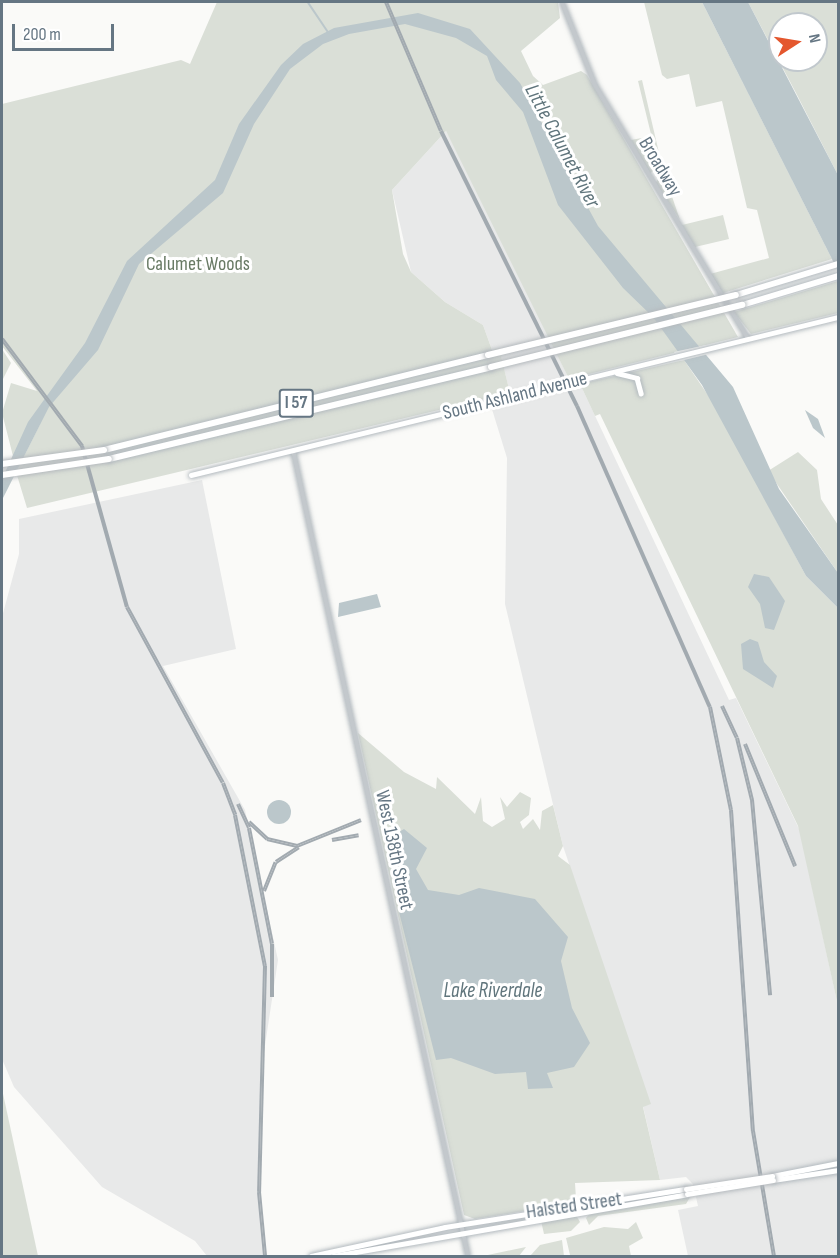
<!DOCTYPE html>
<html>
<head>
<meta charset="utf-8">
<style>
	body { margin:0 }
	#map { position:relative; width:840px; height:1258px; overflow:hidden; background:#fafaf8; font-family:"Sofia Sans Condensed",sans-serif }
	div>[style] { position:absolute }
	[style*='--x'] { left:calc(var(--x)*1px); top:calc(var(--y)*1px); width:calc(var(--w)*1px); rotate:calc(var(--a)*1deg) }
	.built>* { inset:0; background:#e8e9e9 }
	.green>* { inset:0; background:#dadfd7 }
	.water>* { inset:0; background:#bbc7cb }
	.round { border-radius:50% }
	.pier>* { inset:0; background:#fafaf8 }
	.stream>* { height:1.5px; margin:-0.75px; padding:0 0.75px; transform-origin:0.75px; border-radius:0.75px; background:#bbc7cb }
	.roads { filter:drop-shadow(0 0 2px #b3babf) drop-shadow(0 0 2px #b3babf) }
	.tertiary>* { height:4px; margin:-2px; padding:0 2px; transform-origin:2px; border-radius:2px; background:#c3c8cc }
	.secondary>* { height:4.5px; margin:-2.25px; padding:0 2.25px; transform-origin:2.25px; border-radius:2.25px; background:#fff }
	.primary>* { height:4.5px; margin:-2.25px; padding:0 2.25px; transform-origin:2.25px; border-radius:2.25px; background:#fff }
	.motorway>* { height:6px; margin:-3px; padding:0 3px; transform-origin:3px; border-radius:3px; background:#fff }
	.rail>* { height:4px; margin-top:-2px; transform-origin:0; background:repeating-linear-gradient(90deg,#fff 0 4.5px,#a2aab0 0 9px); box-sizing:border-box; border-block:2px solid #a2aab0 }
	.bridges { filter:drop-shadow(0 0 2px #b5babe) drop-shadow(0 0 2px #b5babe) }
	.primary-bridge>* { height:4.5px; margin:-2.25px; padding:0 2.25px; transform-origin:2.25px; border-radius:2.25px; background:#fff }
	.motorway-bridge>* { height:6px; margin:-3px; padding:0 3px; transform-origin:3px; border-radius:3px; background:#fff }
	span { translate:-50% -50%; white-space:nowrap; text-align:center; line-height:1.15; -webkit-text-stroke:6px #fff; paint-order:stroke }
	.shield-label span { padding:2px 4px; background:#fff; border:2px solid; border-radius:4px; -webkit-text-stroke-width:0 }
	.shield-label { font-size:18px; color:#657683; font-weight:700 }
	.street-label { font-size:20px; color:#657683 }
	.park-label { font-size:20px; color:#687a64 }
	.water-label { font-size:21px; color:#60757c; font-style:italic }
	.frame { position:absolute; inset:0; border:3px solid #657683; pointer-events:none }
	.north { position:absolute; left:768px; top:12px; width:60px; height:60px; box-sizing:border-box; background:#fff; border:2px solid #c1c8cd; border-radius:50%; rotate:78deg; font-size:16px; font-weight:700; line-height:24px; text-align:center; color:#657683 }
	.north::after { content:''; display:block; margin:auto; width:21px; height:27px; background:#e4572e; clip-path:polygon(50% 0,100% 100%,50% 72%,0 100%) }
	.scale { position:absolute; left:12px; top:24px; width:102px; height:27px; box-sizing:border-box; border:3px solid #657683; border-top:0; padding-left:8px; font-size:18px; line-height:21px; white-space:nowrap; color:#657683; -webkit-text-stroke:4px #fff; paint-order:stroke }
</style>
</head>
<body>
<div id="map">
	<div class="built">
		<div style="clip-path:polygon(446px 131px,487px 207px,569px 379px,510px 393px,499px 349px,492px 350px,483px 325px,445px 302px,411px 272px,392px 190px)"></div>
		<div style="clip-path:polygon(580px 384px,729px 700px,736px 698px,800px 831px,838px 1006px,838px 1256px,688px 1256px,678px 1210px,698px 1206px,693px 1184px,686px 1177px,660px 1180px,643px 1106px,650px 1104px,563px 846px,505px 604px,507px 458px,491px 406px)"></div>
		<div style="clip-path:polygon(202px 480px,236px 649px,163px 666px,245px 810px,278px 960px,264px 1052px,260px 1193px,266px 1256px,207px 1256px,195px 1241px,102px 1187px,14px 1087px,2px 1059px,2px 617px,19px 554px,19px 519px)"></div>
	</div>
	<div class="green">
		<div style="clip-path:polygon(217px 2px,558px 2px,560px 18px,521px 51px,533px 76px,543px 85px,581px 71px,587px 75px,738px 337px,569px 379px,446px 131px,392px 190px,403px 254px,411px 272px,445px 302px,483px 325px,492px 350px,499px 348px,510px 393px,27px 508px,16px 472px,40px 424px,13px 456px,2px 413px,11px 383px,37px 391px,2px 346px,2px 104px,181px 60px,190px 64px)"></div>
		<div style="clip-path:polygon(644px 2px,702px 2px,832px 259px,723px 293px,710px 274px,769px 258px,757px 210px,747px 208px,722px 101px,696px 107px,689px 74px,667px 79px,662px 75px)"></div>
		<div style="clip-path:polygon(evenodd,748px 2px,838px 2px,838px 175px,796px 93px,748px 2px,780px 24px,816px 24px,816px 60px,780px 60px,780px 24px)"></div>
		<div style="clip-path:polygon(642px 80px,663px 170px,680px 220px,656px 183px,660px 171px,638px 81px)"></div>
		<div style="clip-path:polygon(647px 137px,655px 170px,650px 173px,631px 140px)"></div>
		<div style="clip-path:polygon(723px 215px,729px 239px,695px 247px,682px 225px)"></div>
		<div style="clip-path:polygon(838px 281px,838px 313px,751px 334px,734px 312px)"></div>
		<div style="clip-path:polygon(2px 349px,11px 363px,2px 381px)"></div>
		<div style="clip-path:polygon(684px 360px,714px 404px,806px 576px,838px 608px,838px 1006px,798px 826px,600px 414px,595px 416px,580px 384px)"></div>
		<div style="clip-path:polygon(798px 452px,817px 470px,821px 499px,838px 525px,838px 573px,768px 471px)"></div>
		<div style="clip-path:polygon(358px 733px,404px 772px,436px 789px,437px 777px,475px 814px,481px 797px,483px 821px,492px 827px,505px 819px,500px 797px,507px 807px,520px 792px,531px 798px,529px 815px,520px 822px,523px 829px,533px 819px,540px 830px,542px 811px,553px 805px,563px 846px,558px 856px,570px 865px,651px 1104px,643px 1107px,660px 1180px,575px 1183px,576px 1199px,570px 1204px,475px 1219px,464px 1215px)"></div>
		<div style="clip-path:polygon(2px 1089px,38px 1256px,2px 1256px)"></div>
		<div style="clip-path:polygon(690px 1197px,686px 1204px,598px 1216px,589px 1225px,586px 1218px,591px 1212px)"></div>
		<div style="clip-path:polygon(576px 1215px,580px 1222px,571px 1231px,544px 1234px,541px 1221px)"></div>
		<div style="clip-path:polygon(636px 1222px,643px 1238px,629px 1246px,631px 1256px,570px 1255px,566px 1238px,604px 1227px,628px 1229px)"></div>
		<div style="clip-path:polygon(562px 1240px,564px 1256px,530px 1256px,540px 1245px)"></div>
		<div style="clip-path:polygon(526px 1247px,519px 1256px,483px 1256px)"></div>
	</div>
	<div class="water">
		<div style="clip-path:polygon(702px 2px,748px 2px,838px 175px,838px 271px)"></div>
		<div style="clip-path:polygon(418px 13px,470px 29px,520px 83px,598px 226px,733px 387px,779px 489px,838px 573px,838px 608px,806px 576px,702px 385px,653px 317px,623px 288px,558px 205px,523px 112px,496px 80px,487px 56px,456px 38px,405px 24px,349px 34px,323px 44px,290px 69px,254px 124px,223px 193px,139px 264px,98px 350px,49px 407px,2px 500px,2px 479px,28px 422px,85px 343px,127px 261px,215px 180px,239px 124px,281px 65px,303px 44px,334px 28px)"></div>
		<div style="clip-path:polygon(805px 410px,818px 419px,825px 438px,813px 428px)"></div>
		<div style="clip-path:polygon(754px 574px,769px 577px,785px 601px,774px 630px,765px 628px,760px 604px,748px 587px)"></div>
		<div style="clip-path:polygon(377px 594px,381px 607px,338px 617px,339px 603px)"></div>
		<div style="clip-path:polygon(750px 639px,758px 642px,764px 662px,777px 676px,773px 688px,743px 669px,741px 644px)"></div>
		<div class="round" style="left:267px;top:800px;width:24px;height:24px"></div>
		<div style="clip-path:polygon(404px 829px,427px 848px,416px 869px,428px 890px,459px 895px,479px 888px,535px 899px,568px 937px,561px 961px,572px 1008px,590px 1043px,574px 1067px,547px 1073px,553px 1088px,528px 1089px,526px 1072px,495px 1074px,451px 1058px,436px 1060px,399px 912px,399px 880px,390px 849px,394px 835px)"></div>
	</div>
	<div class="pier">
		<div style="clip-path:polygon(706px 345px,713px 353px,680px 361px,674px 352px)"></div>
	</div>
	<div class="stream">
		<div style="--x:308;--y:2;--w:37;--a:56"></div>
	</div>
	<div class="roads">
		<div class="tertiary">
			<div style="--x:562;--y:2;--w:89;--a:68.3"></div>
			<div style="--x:595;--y:85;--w:297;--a:58.9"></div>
			<div style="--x:293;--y:450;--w:825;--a:77.75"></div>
		</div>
		<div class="secondary">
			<div style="--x:617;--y:373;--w:21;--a:14"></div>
			<div style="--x:637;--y:378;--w:16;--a:75"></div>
			<div style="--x:191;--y:475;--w:666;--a:-13.72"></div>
		</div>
		<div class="primary">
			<div style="--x:772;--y:1176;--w:67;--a:-11.1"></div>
			<div style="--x:773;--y:1180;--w:66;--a:-8.7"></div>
			<div style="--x:311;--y:1256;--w:137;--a:-12.2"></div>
			<div style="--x:445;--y:1227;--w:244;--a:-9"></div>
			<div style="--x:333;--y:1256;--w:359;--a:-9.9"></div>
		</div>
		<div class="motorway">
			<div style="--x:736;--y:295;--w:107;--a:-16.9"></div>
			<div style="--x:742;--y:305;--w:100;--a:-16.8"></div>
			<div style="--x:104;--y:450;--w:396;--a:-13.9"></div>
			<div style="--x:109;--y:459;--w:393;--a:-13.5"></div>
		</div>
	</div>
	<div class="rail">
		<div style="--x:386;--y:2;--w:140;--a:66.9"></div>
		<div style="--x:441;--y:131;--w:307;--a:63.7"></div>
		<div style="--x:577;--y:406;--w:329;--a:66.2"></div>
		<div style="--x:710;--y:707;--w:105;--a:78.5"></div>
		<div style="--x:731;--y:810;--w:322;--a:86.1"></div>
		<div style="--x:753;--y:1131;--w:127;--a:80.5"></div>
		<div style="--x:2;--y:339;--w:134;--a:53.2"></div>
		<div style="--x:82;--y:446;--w:167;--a:74.4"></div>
		<div style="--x:127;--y:607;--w:200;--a:61.4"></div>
		<div style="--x:223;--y:783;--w:34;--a:69"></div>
		<div style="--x:235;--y:815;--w:154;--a:78.8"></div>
		<div style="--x:265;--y:966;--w:226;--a:91.5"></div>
		<div style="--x:259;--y:1192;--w:64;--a:84.6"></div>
		<div style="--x:722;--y:706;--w:35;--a:65"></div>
		<div style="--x:737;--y:738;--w:64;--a:76.4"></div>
		<div style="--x:752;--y:800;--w:196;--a:84.7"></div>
		<div style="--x:745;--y:744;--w:132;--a:67.7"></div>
		<div style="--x:238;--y:804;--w:26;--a:65"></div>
		<div style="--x:249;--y:828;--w:118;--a:78.8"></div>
		<div style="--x:272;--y:944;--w:53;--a:90"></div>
		<div style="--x:249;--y:822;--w:25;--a:43"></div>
		<div style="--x:267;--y:839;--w:31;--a:13"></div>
		<div style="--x:297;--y:846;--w:69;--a:-22.1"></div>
		<div style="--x:332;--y:840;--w:27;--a:-10"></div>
		<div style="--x:264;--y:891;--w:31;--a:-68"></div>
		<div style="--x:276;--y:862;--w:27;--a:-33"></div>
	</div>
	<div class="bridges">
		<div class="primary-bridge">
			<div style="--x:686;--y:1189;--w:87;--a:-8.6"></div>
			<div style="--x:687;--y:1194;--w:87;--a:-9.2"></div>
		</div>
		<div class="motorway-bridge">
			<div style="--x:488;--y:355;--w:255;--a:-13.6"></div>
			<div style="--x:491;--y:367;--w:259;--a:-13.9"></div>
			<div style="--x:2;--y:464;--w:103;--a:-7.8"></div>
			<div style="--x:2;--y:475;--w:108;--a:-8.5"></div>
		</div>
	</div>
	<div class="shield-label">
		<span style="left:296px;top:403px">I 57</span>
	</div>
	<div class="street-label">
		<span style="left:660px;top:167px;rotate:59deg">Broadway</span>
		<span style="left:515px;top:396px;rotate:-14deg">South Ashland Avenue</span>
		<span style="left:394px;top:850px;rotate:78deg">West 138th Street</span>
		<span style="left:574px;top:1206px;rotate:-8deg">Halsted Street</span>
	</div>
	<div class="park-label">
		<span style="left:198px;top:264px">Calumet Woods</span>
	</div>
	<div class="water-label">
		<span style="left:562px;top:146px;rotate:62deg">Little Calumet River</span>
		<span style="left:493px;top:991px">Lake Riverdale</span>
	</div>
	<div class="frame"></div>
	<div class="north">N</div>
	<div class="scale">200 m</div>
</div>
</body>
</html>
